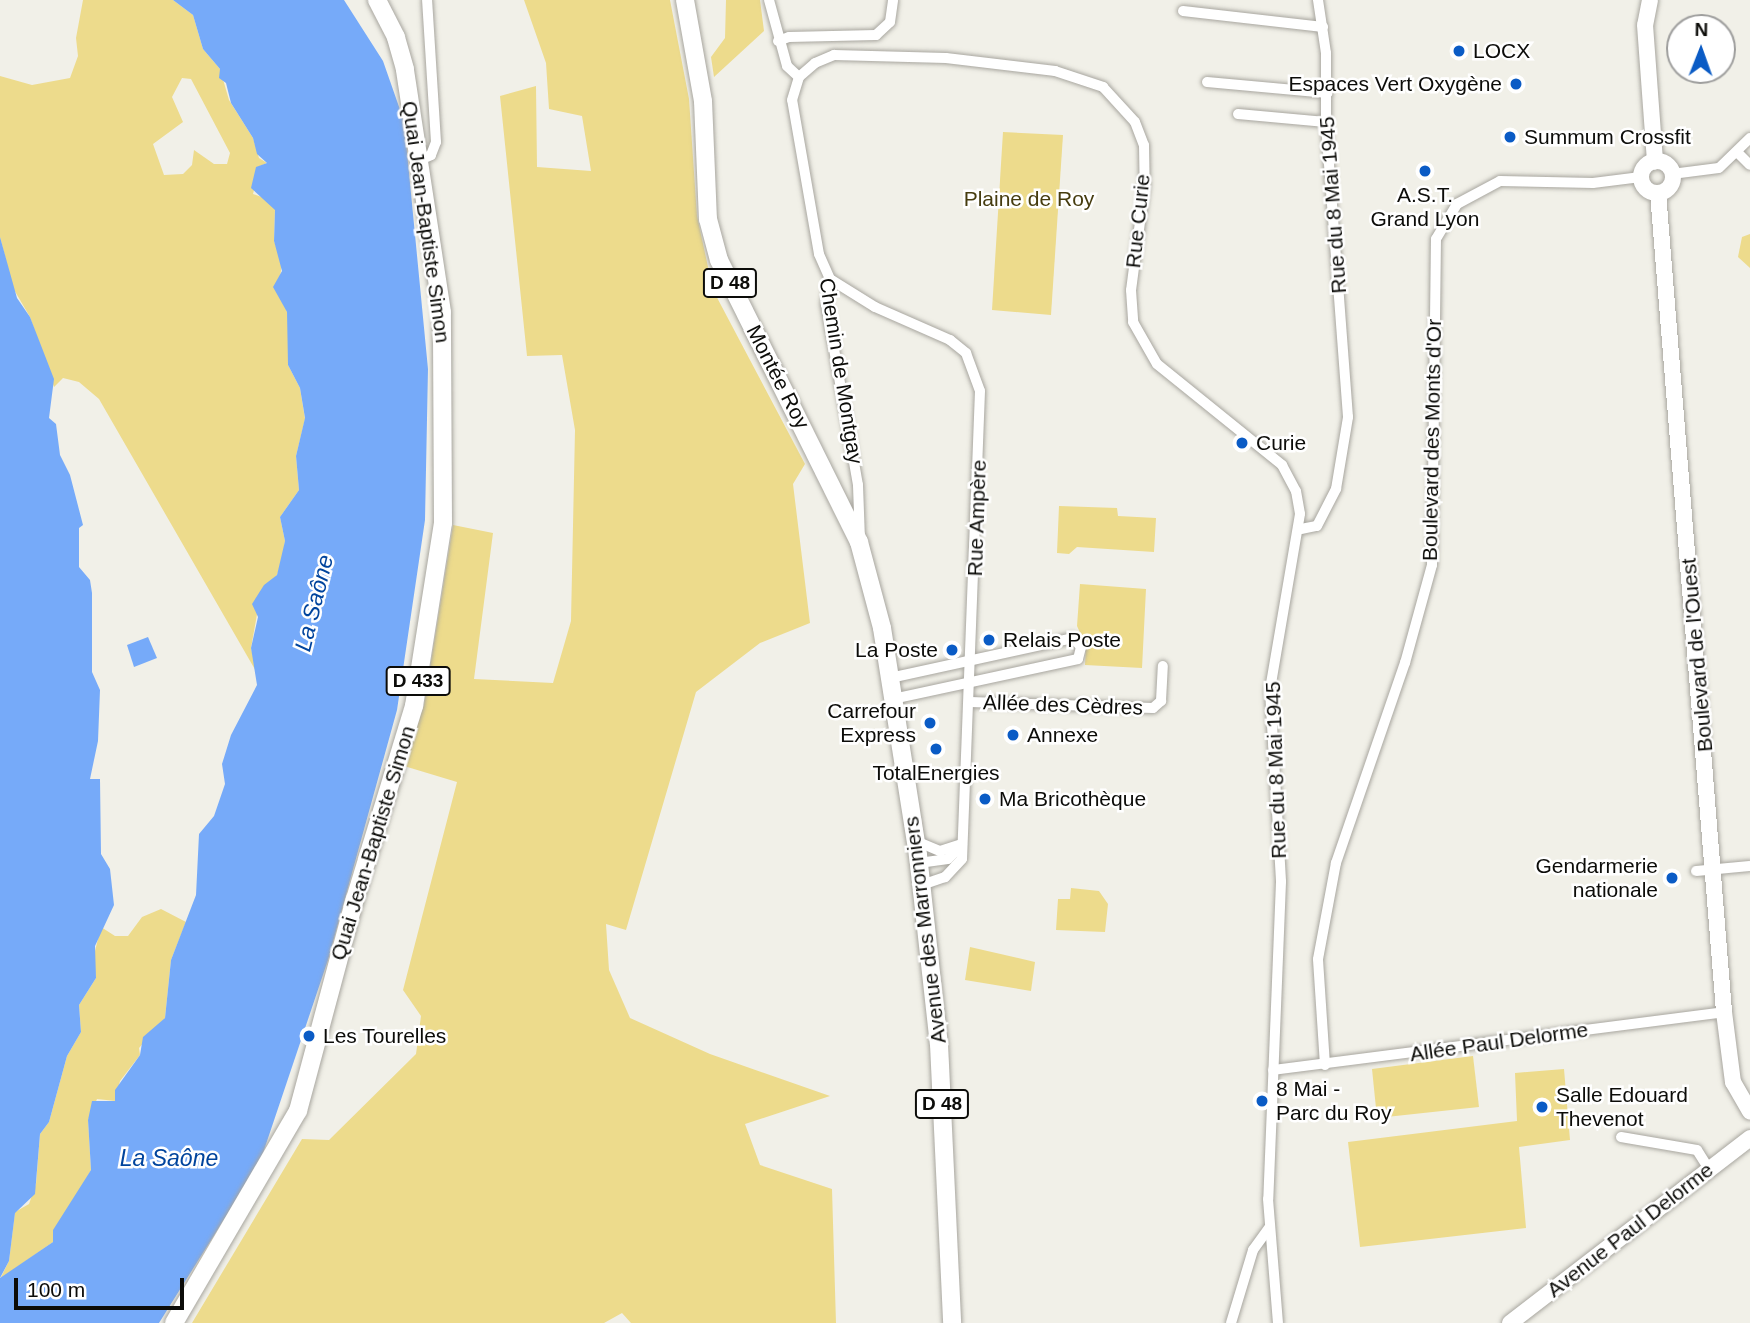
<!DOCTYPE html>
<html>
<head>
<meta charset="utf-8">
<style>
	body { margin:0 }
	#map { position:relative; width:1750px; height:1323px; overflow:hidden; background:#f1f0e8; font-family:Arial,sans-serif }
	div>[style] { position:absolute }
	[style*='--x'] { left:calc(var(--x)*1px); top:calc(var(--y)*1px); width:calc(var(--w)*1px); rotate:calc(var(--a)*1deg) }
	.green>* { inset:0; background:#eddb8c }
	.water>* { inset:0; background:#76aaf9 }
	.roads { filter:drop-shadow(0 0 2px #a8a69f) drop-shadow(0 0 2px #a8a69f) }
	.street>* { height:10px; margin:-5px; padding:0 5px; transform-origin:5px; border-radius:5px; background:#fff }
	.secondary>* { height:16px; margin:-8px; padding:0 8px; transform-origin:8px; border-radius:8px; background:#fff }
	.secondary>.ring { margin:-8px; padding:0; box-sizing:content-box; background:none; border:16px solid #fff; border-radius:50% }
	.primary>* { height:18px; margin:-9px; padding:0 9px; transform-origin:9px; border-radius:9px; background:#fff }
	.dots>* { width:19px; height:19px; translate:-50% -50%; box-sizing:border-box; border:4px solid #fff; border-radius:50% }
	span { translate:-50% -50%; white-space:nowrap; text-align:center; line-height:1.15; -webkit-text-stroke:5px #fff; paint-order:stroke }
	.shield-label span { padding:2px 5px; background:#fff; border:2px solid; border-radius:5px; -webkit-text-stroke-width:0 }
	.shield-label { font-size:19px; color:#0c0c09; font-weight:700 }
	.poi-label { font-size:21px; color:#0c0c09 }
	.left { translate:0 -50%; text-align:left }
	.right { translate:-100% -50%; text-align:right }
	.park-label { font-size:21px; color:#463c0f }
	.street-label { font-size:21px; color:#0c0c09 }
	.water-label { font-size:23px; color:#00449d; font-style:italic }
	.north { position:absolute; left:1666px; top:14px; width:70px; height:70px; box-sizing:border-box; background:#fff; border:2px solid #9e9e9d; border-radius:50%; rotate:1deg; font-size:19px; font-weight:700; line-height:28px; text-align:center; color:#0c0c09 }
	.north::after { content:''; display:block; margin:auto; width:24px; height:32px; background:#0a5bc5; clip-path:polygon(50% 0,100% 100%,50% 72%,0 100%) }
	.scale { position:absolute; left:14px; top:1278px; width:170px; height:32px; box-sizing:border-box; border:4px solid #0c0c09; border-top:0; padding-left:9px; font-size:21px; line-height:24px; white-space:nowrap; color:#0c0c09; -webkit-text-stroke:5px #fff; paint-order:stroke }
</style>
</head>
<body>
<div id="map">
	<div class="green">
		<div style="clip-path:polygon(evenodd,83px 0,173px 0,193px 15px,203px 49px,220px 69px,229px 100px,253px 138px,259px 158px,267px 163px,260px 166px,253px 194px,267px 199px,275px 209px,274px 241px,282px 263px,280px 278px,290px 327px,288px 365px,300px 388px,305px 419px,296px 456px,299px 490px,280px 517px,285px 541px,283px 557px,277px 575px,261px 592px,251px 648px,257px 673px,99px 399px,79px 382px,63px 378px,54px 387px,30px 317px,13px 288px,0 237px,0 76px,32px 85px,70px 78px,78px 56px,76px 38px,83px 0,182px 78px,191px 79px,230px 153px,227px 164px,214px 164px,194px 150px,192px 165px,183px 174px,164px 175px,153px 144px,183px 122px,172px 97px,182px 78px)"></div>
		<div style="clip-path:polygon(524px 0,670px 0,689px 99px,697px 216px,713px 290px,805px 464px,793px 484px,810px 623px,760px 643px,696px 692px,626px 930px,606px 924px,609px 970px,630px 1018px,710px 1054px,830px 1096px,745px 1124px,760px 1165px,832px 1189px,836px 1323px,631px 1323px,622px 1313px,604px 1323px,192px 1323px,302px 1139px,329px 1140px,416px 1054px,421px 1016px,403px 990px,457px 782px,404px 766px,424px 705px,453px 525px,493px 533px,474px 679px,553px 683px,571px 621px,575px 430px,562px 355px,527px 356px,500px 96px,536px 86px,537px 167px,591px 171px,582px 116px,549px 109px,546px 63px)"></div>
		<div style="clip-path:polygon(726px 0,760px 0,764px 31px,714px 77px,711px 57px,725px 38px)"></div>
		<div style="clip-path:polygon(1003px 132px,1063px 135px,1051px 315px,992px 310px)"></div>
		<div style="clip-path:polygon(1750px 234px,1750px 268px,1738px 257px,1742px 237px)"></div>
		<div style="clip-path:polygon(1059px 506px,1117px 508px,1118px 516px,1156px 518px,1154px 552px,1077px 547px,1069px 554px,1057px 553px)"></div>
		<div style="clip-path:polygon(1080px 584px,1146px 589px,1142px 668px,1085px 665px,1086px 646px,1077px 626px)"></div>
		<div style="clip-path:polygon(1071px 888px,1099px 891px,1108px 904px,1105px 932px,1056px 930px,1058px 899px,1070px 899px)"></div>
		<div style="clip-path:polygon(161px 909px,186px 922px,171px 960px,165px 1018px,139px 1048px,140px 1055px,120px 1081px,115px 1101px,97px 1099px,88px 1120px,91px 1170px,53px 1242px,0 1279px,9px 1261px,15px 1212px,29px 1204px,36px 1184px,40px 1134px,49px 1122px,67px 1056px,81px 1032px,79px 1005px,96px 978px,93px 959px,101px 927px,115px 936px,128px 936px,142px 917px)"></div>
		<div style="clip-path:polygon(970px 947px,1035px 962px,1031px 991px,965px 980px)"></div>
		<div style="clip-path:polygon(1473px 1056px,1479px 1107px,1377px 1118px,1372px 1069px)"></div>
		<div style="clip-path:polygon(1564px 1069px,1570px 1140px,1519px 1147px,1526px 1228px,1360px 1247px,1348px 1142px,1517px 1121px,1515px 1073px)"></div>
	</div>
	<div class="water">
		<div style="clip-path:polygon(173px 0,344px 0,383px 61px,404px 121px,428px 369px,425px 520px,397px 710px,328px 960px,260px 1162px,159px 1323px,0 1323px,0 1278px,53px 1242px,53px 1230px,91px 1170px,88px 1120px,92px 1101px,115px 1101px,115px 1090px,140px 1055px,143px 1037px,165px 1018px,171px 960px,196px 895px,199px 834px,214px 816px,225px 784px,222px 764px,231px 735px,257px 685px,251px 648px,258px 617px,252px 604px,264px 585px,277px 575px,285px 541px,280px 517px,299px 490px,296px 456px,305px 418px,300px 388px,288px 365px,287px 312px,273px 287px,282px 271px,274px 241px,275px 210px,251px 188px,256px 167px,267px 163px,257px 154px,253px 138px,231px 103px,226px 83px,219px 78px,220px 69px,203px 49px,193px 15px)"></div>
		<div style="clip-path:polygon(0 237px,17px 298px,30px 317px,54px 379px,49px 418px,56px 424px,60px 455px,70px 475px,83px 525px,79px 528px,79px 567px,90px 580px,92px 593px,92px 672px,100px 690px,98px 741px,90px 779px,100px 779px,101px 854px,110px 869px,114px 905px,95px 946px,96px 978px,79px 1005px,81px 1032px,67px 1056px,49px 1122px,40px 1134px,35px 1194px,15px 1213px,9px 1261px,0 1278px)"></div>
		<div style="clip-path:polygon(148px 637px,157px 658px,134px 667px,127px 645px)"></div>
	</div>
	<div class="roads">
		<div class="street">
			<div style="--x:769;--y:0;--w:68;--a:74.7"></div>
			<div style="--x:787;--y:66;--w:16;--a:43"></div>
			<div style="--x:1183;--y:11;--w:141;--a:6.5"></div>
			<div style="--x:778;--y:41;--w:12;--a:-20"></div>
			<div style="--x:789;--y:37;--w:87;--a:-1.3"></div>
			<div style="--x:876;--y:35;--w:19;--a:-43"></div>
			<div style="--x:890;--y:22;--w:22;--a:-82"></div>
			<div style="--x:1207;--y:82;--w:121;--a:5.2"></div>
			<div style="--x:1238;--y:114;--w:88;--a:5.2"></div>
			<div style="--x:1737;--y:152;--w:18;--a:45"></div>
			<div style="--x:420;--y:160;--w:12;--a:-24"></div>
			<div style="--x:431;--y:155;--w:14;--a:-69"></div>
			<div style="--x:436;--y:142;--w:142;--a:-93.6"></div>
			<div style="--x:1672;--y:174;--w:47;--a:-7.3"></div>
			<div style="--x:1719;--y:168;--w:43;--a:-44.1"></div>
			<div style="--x:830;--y:279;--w:53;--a:31.9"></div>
			<div style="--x:875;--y:307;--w:82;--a:23.7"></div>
			<div style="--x:950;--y:340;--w:21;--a:39"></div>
			<div style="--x:966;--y:353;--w:40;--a:69.8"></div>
			<div style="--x:980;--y:391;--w:468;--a:92.2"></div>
			<div style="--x:962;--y:859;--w:25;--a:133"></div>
			<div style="--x:945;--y:877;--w:24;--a:161"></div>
			<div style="--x:1301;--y:529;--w:16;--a:-11"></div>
			<div style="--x:1317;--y:526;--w:42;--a:-62.8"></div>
			<div style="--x:1336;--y:489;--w:73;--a:-80.5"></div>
			<div style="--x:1348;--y:417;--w:296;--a:-94.3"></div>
			<div style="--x:1326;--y:122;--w:69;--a:-90"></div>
			<div style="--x:1326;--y:53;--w:54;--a:-98.6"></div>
			<div style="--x:860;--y:540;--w:55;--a:-92.1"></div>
			<div style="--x:858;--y:485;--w:184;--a:-100"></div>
			<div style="--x:826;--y:304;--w:25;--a:-81"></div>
			<div style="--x:830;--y:279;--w:27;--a:-114"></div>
			<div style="--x:819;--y:254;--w:156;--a:-99.9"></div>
			<div style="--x:792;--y:100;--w:24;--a:-73"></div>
			<div style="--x:799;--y:77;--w:21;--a:-41"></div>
			<div style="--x:815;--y:63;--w:21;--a:-23"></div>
			<div style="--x:834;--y:55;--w:112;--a:1.5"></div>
			<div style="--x:946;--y:58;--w:110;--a:6.8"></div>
			<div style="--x:1055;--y:71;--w:51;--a:18.4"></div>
			<div style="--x:1103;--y:87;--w:47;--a:47.6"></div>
			<div style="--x:1135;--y:122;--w:25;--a:69"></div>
			<div style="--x:1144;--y:145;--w:39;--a:89"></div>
			<div style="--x:1145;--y:184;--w:107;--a:97.5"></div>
			<div style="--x:1131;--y:290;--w:32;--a:86"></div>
			<div style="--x:1133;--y:322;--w:48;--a:60.3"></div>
			<div style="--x:1157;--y:364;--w:161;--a:38.9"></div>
			<div style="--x:1282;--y:465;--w:30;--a:62"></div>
			<div style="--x:1296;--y:491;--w:23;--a:80"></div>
			<div style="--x:1300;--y:514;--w:179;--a:99.7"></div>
			<div style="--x:1270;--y:690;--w:192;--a:86.7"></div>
			<div style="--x:1281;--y:882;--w:317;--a:92.3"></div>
			<div style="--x:1268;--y:1199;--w:124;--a:85.4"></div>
			<div style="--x:890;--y:678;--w:187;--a:-12.3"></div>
			<div style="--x:1073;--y:638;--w:12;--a:48"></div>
			<div style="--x:1081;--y:647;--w:12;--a:104"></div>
			<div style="--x:1078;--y:659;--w:189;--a:167.8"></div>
			<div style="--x:970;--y:702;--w:183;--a:1.9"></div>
			<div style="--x:1153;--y:708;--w:11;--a:-41"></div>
			<div style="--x:1161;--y:701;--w:35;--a:-87"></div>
			<div style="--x:916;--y:841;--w:26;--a:23"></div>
			<div style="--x:940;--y:851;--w:22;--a:-18"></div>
			<div style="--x:919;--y:863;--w:29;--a:-8"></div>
			<div style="--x:948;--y:859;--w:20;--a:-45"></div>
			<div style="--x:1696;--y:871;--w:54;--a:-5.3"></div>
			<div style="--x:1325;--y:1065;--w:106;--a:-93.8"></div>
			<div style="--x:1318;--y:959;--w:98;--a:-79.4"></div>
			<div style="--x:1336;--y:863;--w:212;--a:-71"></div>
			<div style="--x:1405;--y:663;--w:102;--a:-74.6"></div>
			<div style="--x:1432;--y:565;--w:326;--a:-89.3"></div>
			<div style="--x:1436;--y:239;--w:41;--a:-59"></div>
			<div style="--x:1457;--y:204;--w:49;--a:-28.1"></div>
			<div style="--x:1500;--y:181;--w:93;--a:1.2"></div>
			<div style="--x:1593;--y:183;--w:48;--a:-7.1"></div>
			<div style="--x:1273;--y:1070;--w:455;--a:-7.3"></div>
			<div style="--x:1621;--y:1137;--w:77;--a:9.7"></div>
			<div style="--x:1697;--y:1150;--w:22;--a:58"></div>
			<div style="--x:1231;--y:1323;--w:76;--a:-73.2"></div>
			<div style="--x:1253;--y:1250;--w:29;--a:-54"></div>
		</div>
		<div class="secondary">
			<div style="--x:1650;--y:0;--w:25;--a:101"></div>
			<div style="--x:1645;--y:25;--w:137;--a:85.8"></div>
			<div class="ring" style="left:1641px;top:161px;width:16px;height:16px"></div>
			<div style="--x:1658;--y:193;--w:822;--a:85.39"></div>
			<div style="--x:1724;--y:1012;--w:71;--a:82.7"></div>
			<div style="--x:1733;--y:1082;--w:34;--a:60"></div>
			<div style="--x:1510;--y:1323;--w:303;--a:-37.6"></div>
		</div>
		<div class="primary">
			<div style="--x:685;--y:0;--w:103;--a:79.9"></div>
			<div style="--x:703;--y:101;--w:118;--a:87.6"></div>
			<div style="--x:708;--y:219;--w:42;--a:75"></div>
			<div style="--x:719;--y:260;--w:315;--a:63.6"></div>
			<div style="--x:859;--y:542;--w:89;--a:75"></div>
			<div style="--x:882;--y:628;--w:230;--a:81"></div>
			<div style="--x:918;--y:855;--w:190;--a:83.7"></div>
			<div style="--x:939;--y:1044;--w:279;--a:87.3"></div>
			<div style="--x:174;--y:1323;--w:246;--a:-59.7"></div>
			<div style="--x:298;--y:1111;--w:220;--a:-75"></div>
			<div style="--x:355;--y:899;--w:202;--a:-73"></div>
			<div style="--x:414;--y:706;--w:185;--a:-81"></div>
			<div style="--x:443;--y:523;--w:211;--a:-90.3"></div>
			<div style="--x:442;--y:312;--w:246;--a:-98.7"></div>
			<div style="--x:405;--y:69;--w:33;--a:-106"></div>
			<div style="--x:396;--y:37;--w:42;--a:-117.2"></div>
		</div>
	</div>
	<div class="dots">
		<div style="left:1459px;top:51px;background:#0a5bc5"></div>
		<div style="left:1516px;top:84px;background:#0a5bc5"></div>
		<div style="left:1510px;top:137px;background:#0a5bc5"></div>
		<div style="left:1425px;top:171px;background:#0a5bc5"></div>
		<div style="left:1242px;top:443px;background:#0a5bc5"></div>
		<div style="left:989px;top:640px;background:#0a5bc5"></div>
		<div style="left:952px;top:650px;background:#0a5bc5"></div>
		<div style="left:930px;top:723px;background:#0a5bc5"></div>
		<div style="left:1013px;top:735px;background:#0a5bc5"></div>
		<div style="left:936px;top:749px;background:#0a5bc5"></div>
		<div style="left:985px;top:799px;background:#0a5bc5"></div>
		<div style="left:1672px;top:878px;background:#0a5bc5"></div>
		<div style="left:309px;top:1036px;background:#0a5bc5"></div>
		<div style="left:1262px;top:1101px;background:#0a5bc5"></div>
		<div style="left:1542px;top:1107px;background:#0a5bc5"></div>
	</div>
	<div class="shield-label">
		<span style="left:730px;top:283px">D 48</span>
		<span style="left:418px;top:681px">D 433</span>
		<span style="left:942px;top:1104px">D 48</span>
	</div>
	<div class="poi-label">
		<span class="left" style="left:1473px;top:51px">LOCX</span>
		<span class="right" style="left:1502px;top:84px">Espaces Vert Oxygène</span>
		<span class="left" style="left:1524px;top:137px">Summum Crossfit</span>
		<span style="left:1425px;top:207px">A.S.T.<br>Grand Lyon</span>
		<span class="left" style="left:1256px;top:443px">Curie</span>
		<span class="left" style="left:1003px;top:640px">Relais Poste</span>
		<span class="right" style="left:938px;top:650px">La Poste</span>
		<span class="right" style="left:916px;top:723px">Carrefour<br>Express</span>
		<span class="left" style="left:1027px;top:735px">Annexe</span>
		<span style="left:936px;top:773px">TotalEnergies</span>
		<span class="left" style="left:999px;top:799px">Ma Bricothèque</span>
		<span class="right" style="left:1658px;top:878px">Gendarmerie<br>nationale</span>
		<span class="left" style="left:323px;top:1036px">Les Tourelles</span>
		<span class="left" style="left:1276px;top:1101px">8 Mai -<br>Parc du Roy</span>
		<span class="left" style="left:1556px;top:1107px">Salle Edouard<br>Thevenot</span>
	</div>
	<div class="park-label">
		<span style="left:1029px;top:199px">Plaine de Roy</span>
	</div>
	<div class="street-label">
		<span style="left:1333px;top:205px;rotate:-94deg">Rue du 8 Mai 1945</span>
		<span style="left:1138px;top:221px;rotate:-84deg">Rue Curie</span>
		<span style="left:426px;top:222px;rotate:82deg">Quai Jean-Baptiste Simon</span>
		<span style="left:841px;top:371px;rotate:81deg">Chemin de Montgay</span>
		<span style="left:778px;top:377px;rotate:63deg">Montée Roy</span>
		<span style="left:1432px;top:440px;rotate:-89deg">Boulevard des Monts d'Or</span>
		<span style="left:977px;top:518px;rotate:-88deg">Rue Ampère</span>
		<span style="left:1697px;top:655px;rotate:-95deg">Boulevard de l'Ouest</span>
		<span style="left:1063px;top:705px;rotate:2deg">Allée des Cèdres</span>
		<span style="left:1276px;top:770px;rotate:-92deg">Rue du 8 Mai 1945</span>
		<span style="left:373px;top:843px;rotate:-73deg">Quai Jean-Baptiste Simon</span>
		<span style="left:925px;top:930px;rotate:-97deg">Avenue des Marronniers</span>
		<span style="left:1499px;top:1042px;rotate:-8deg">Allée Paul Delorme</span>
		<span style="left:1630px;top:1230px;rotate:-38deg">Avenue Paul Delorme</span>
	</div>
	<div class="water-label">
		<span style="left:314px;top:603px;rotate:-76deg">La Saône</span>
		<span style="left:169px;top:1158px">La Saône</span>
	</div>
	<div class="north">N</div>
	<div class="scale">100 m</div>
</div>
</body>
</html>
